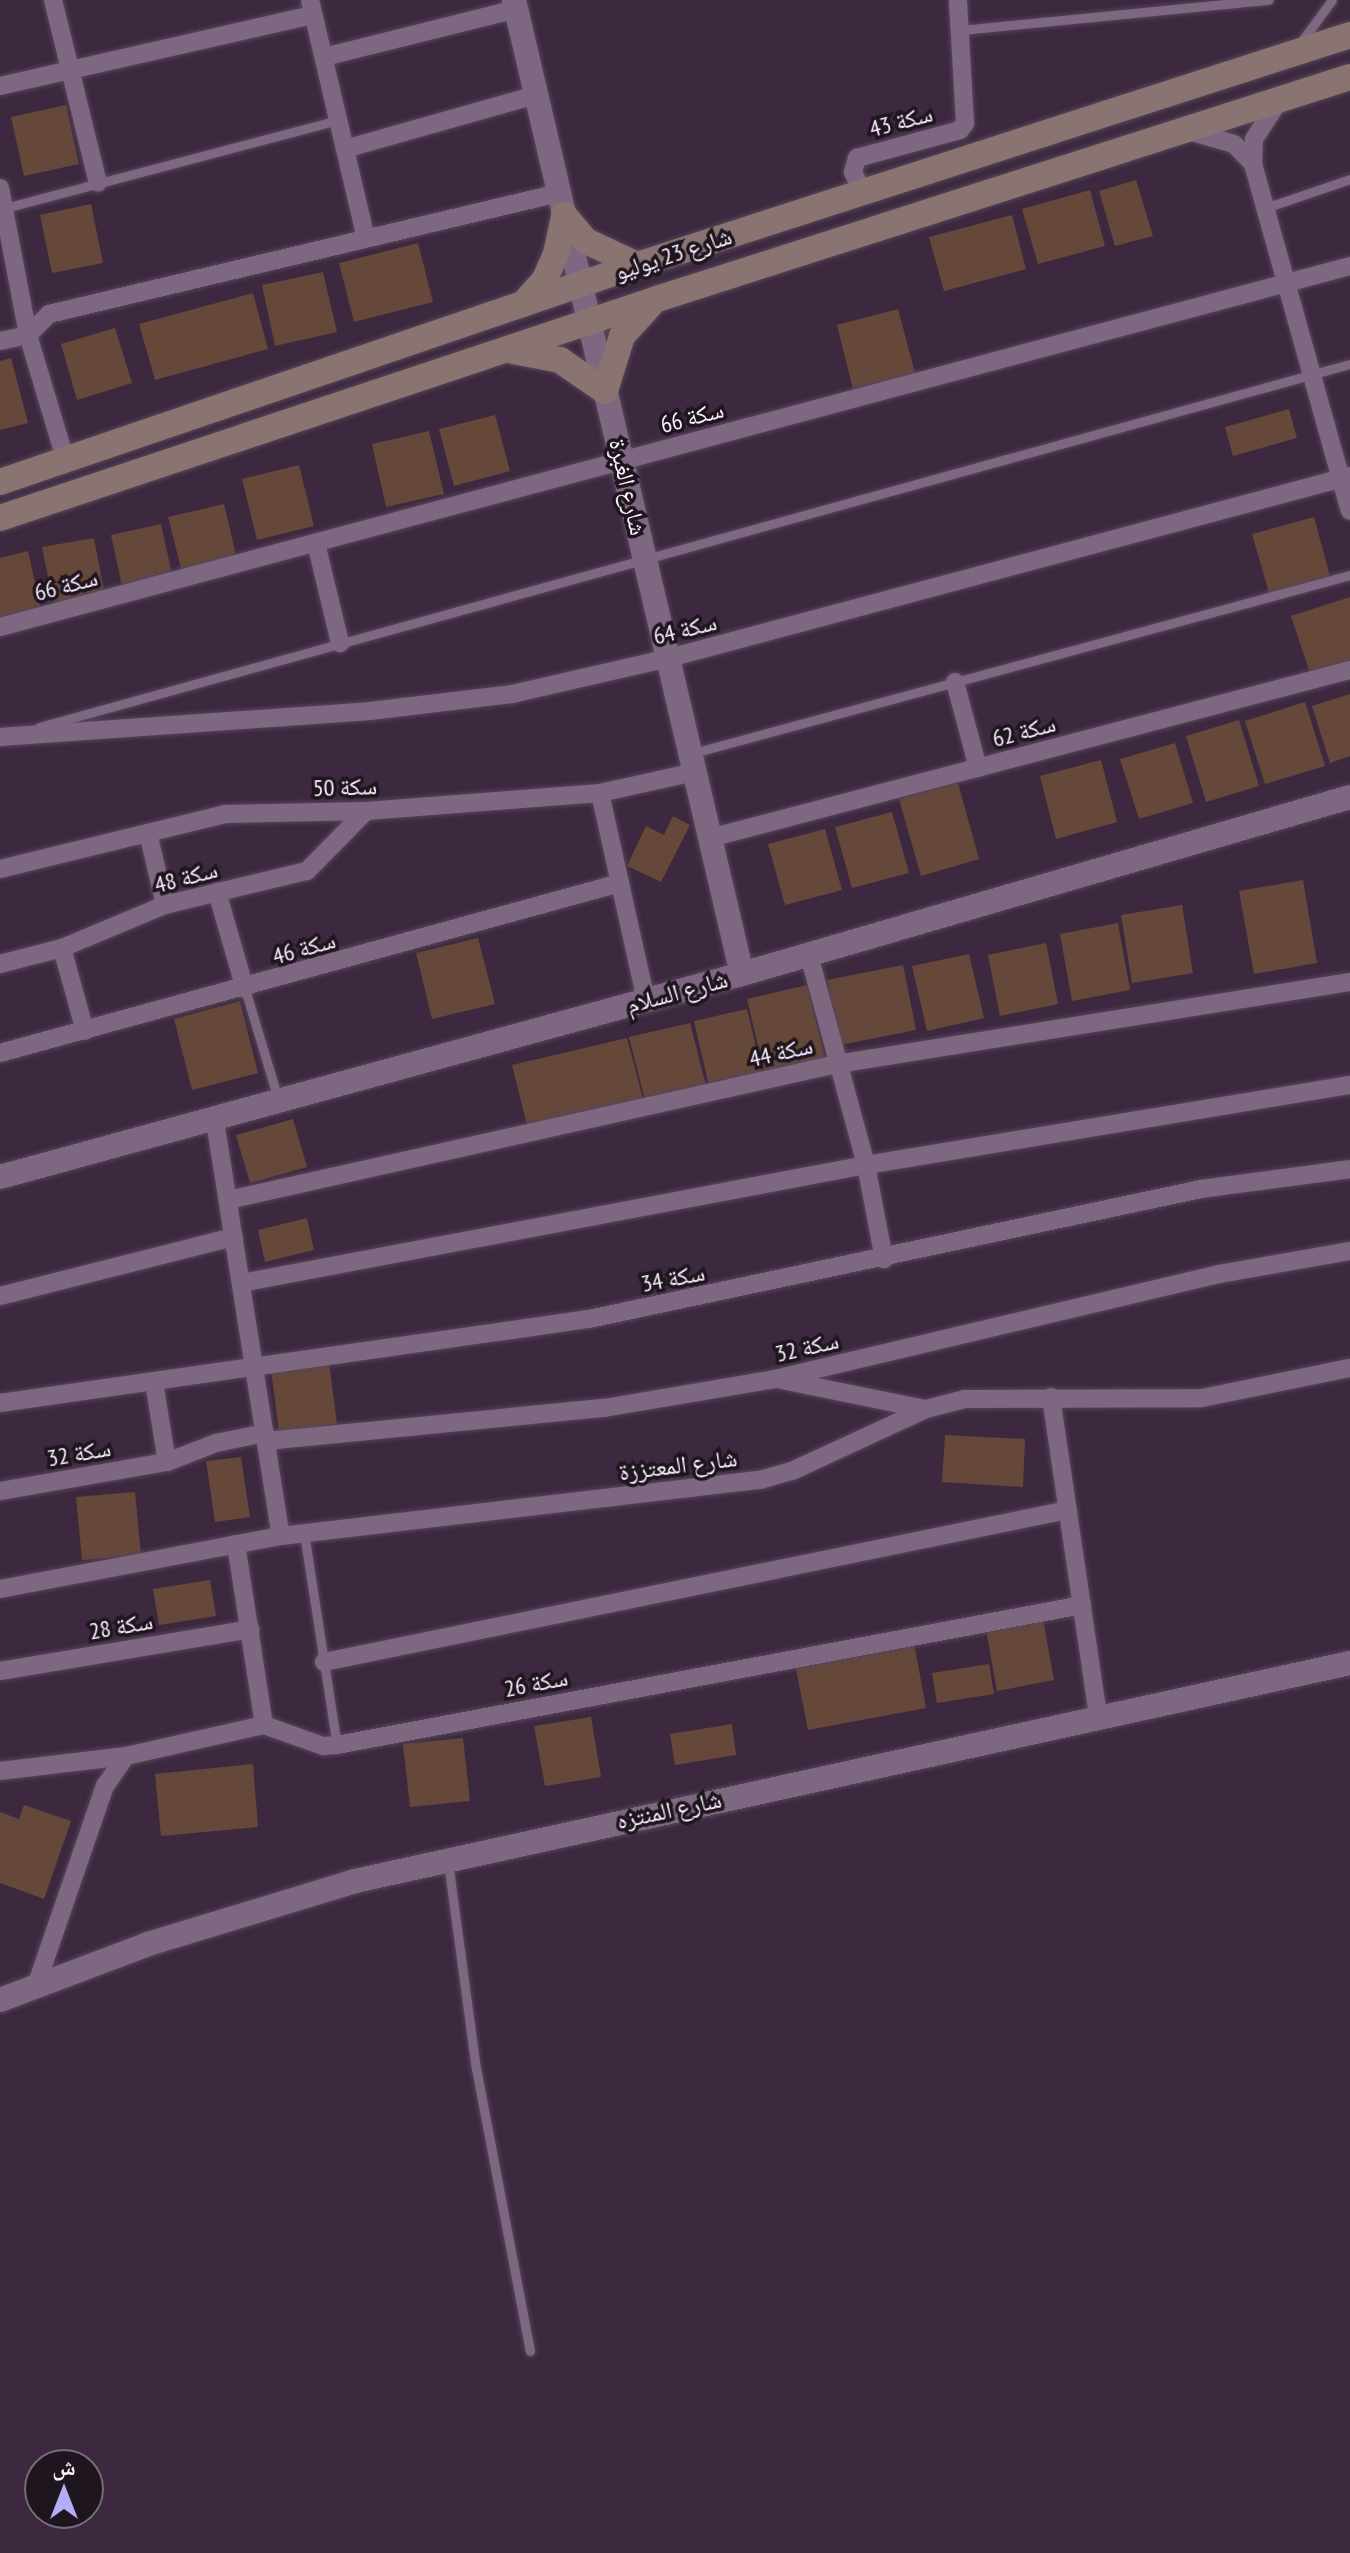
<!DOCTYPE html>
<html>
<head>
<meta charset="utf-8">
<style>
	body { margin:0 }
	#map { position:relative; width:1350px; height:2553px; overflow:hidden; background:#3c293f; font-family:"PT Sans Narrow","Noto Naskh Arabic",sans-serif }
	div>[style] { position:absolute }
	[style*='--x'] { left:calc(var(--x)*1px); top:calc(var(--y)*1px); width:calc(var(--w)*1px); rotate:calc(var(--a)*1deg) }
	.building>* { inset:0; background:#66483a }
	.roads { filter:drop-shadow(0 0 2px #57465a) drop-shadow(0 0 2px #57465a) }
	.service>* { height:9px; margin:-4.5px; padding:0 4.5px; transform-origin:4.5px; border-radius:4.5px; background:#7e6881 }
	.minor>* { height:18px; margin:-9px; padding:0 9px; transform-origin:9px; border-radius:9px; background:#7e6881 }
	.tertiary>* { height:24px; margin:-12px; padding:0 12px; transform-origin:12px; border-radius:12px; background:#7e6881 }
	.secondary>* { height:26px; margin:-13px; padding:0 13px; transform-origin:13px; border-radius:13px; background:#897472 }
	span { translate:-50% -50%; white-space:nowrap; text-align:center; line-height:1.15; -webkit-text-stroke:7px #1e151f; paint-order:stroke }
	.street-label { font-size:24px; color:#fbeffd }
	.north { position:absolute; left:24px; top:2449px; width:80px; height:80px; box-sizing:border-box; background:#1e151f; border:2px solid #766c78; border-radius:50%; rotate:0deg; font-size:22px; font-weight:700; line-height:32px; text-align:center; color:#fbeffd }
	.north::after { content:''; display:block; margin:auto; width:28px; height:36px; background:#b5acf8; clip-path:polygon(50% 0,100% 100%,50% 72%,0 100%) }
</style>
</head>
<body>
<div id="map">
	<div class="building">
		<div style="clip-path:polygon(66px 105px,79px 164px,24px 176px,11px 117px)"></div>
		<div style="clip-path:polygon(1136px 180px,1153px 236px,1115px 246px,1099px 191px)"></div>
		<div style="clip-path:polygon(1090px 190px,1105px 246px,1038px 264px,1022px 209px)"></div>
		<div style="clip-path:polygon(91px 204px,103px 263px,52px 273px,40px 215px)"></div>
		<div style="clip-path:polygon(1012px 215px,1026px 269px,944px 291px,929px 237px)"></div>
		<div style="clip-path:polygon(418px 243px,433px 302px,354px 322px,339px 263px)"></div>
		<div style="clip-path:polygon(323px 272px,337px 332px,275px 346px,262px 285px)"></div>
		<div style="clip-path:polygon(253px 293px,268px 349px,155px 380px,139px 324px)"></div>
		<div style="clip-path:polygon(898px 309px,915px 373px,853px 389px,837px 325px)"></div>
		<div style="clip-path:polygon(115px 328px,132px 383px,77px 400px,61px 344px)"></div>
		<div style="clip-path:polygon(11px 358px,28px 423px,0 430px,0 361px)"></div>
		<div style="clip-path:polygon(1289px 409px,1297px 438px,1233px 456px,1225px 427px)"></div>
		<div style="clip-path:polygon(495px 415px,510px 471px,454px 486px,439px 429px)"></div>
		<div style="clip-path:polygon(429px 431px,444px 494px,386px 507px,372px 444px)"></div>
		<div style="clip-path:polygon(299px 465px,314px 526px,257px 540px,242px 479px)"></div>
		<div style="clip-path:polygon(224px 504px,237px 559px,182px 572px,168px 517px)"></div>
		<div style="clip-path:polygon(1314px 517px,1330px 576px,1269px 593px,1252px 534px)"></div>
		<div style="clip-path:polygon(161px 524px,172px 574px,122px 586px,111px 535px)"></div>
		<div style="clip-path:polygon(94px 538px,105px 596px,54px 607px,42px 547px)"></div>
		<div style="clip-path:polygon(28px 551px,42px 614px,0 622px,0 558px)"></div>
		<div style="clip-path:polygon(1350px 597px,1350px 663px,1311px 676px,1291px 616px)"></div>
		<div style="clip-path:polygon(1350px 694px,1350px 756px,1330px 763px,1312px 706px)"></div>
		<div style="clip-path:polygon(1305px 702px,1325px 766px,1265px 784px,1245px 721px)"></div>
		<div style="clip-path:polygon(1239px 720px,1259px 786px,1206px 802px,1186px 736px)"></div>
		<div style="clip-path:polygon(1175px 743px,1193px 803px,1139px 819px,1120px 759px)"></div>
		<div style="clip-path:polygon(1101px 760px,1117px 822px,1056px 839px,1040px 776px)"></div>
		<div style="clip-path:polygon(958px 783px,979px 859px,921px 876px,899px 799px)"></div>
		<div style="clip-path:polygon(892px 812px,909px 873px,852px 888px,835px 827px)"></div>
		<div style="clip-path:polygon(673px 816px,690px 825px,661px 882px,627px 866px,646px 826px,664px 835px)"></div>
		<div style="clip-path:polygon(825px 829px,842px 890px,785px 905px,768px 844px)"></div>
		<div style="clip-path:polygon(1303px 880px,1317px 963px,1254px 974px,1239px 891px)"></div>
		<div style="clip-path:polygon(1182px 905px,1193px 973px,1132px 983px,1121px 915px)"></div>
		<div style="clip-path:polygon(1118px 923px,1130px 990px,1072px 1001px,1060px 934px)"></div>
		<div style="clip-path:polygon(478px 938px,495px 1004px,432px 1019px,416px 953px)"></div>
		<div style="clip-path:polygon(1046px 943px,1058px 1004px,1000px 1016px,988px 955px)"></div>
		<div style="clip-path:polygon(969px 954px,984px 1018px,927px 1031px,912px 966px)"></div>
		<div style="clip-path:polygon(903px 965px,916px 1030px,840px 1045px,827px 980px)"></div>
		<div style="clip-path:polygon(807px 985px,825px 1058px,764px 1072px,747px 999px)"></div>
		<div style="clip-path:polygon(240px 1001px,258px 1073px,192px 1090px,174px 1019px)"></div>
		<div style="clip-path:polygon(747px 1009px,763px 1077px,710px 1090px,694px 1021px)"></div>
		<div style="clip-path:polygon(690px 1023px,707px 1090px,646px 1104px,629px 1037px)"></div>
		<div style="clip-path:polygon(627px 1038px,643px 1099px,527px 1125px,512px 1065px)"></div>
		<div style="clip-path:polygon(293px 1119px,307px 1167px,250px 1183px,236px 1135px)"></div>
		<div style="clip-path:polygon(307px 1218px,314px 1250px,265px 1262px,258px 1230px)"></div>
		<div style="clip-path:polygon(329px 1362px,337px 1424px,279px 1432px,271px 1369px)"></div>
		<div style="clip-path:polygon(945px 1435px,1025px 1439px,1023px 1487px,942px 1482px)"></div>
		<div style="clip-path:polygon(241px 1457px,250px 1517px,215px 1522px,206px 1461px)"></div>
		<div style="clip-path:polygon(135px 1492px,141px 1555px,82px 1560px,76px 1497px)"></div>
		<div style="clip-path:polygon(210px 1580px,216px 1616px,159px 1625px,153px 1589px)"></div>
		<div style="clip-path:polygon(1043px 1619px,1054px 1680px,997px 1691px,986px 1629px)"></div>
		<div style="clip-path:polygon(914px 1643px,926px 1708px,808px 1730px,795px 1664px)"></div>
		<div style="clip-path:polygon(989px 1664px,994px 1694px,937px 1703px,932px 1673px)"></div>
		<div style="clip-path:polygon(591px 1717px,601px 1777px,545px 1786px,534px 1726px)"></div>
		<div style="clip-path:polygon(732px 1724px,736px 1755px,675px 1765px,670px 1734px)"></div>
		<div style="clip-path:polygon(463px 1738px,470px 1801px,410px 1807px,403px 1744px)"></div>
		<div style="clip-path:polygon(253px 1764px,258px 1827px,161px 1836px,155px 1774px)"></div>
		<div style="clip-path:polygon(24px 1805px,71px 1821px,44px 1899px,0 1883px,0 1812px,19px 1819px)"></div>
	</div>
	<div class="roads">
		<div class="service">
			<div style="--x:961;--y:30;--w:309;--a:-5.6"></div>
			<div style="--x:1298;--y:46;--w:57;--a:-53.5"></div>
			<div style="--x:5;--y:208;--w:344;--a:-14.8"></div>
			<div style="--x:1265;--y:208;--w:90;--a:-18.8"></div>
			<div style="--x:39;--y:727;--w:1360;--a:-15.48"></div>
			<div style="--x:693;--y:753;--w:681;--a:-15.16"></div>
			<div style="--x:245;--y:989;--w:115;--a:73.3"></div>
			<div style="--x:304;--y:1533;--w:215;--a:81.2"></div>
			<div style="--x:448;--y:1862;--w:208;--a:82.3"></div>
			<div style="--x:476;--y:2068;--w:288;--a:79.2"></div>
		</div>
		<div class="minor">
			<div style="--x:53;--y:0;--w:188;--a:76.2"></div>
			<div style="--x:310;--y:0;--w:244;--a:76.8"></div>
			<div style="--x:324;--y:57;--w:198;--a:-14"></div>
			<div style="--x:0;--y:86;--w:321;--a:-12.8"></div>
			<div style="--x:1279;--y:101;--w:45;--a:123.3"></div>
			<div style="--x:1254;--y:139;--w:25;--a:92"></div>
			<div style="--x:1253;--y:164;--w:360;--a:74.4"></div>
			<div style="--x:1189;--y:131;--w:47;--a:16.1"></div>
			<div style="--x:1234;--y:144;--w:28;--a:46"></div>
			<div style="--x:345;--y:149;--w:198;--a:-15.8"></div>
			<div style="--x:0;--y:188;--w:150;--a:79.2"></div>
			<div style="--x:28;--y:335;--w:128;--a:73.3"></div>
			<div style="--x:863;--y:192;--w:22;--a:-117"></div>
			<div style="--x:853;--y:172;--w:15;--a:-74"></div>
			<div style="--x:857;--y:158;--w:107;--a:-15.2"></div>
			<div style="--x:960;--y:130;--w:9;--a:-54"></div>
			<div style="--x:965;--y:123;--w:123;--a:-93.3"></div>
			<div style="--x:0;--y:341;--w:29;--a:-12"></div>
			<div style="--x:28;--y:335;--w:30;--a:-45"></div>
			<div style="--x:49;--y:314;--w:524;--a:-13.35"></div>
			<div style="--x:316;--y:543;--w:103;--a:76.5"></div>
			<div style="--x:0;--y:627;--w:1397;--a:-14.97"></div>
			<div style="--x:955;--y:682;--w:89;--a:75"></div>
			<div style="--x:0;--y:737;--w:371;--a:-4"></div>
			<div style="--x:370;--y:711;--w:143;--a:-6.8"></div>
			<div style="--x:512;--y:694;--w:161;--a:-12.9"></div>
			<div style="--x:669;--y:658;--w:705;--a:-14.96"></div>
			<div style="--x:600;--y:793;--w:213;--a:77.5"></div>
			<div style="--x:148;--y:833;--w:74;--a:76.7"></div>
			<div style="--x:710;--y:838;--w:662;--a:-14.71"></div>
			<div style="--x:0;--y:869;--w:232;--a:-13.7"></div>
			<div style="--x:225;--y:814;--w:141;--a:-1.2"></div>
			<div style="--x:366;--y:811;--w:235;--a:-4.4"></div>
			<div style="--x:600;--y:793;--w:97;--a:-12.5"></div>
			<div style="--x:217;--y:892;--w:101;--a:73.9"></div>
			<div style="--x:62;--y:948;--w:86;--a:74.5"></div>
			<div style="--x:809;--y:955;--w:218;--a:74.8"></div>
			<div style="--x:866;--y:1165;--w:96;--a:79.2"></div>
			<div style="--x:0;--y:964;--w:64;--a:-14.5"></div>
			<div style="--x:62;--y:948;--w:112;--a:-22.7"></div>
			<div style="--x:165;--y:905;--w:146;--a:-13.5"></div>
			<div style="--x:307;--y:871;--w:84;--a:-45.5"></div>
			<div style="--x:0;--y:1053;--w:643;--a:-15.33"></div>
			<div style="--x:215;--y:1121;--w:420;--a:81"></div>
			<div style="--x:228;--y:1200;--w:624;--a:-12.59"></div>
			<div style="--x:837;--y:1064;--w:520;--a:-9.08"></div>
			<div style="--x:241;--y:1283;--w:636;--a:-10.69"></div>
			<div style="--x:866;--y:1165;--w:491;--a:-9.4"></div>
			<div style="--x:0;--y:1296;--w:241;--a:-14.2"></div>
			<div style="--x:782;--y:1380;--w:146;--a:11.5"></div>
			<div style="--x:154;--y:1382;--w:81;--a:80.8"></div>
			<div style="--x:167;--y:1462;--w:53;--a:-21.2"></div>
			<div style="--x:216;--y:1443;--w:50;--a:-11.5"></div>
			<div style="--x:1051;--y:1397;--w:321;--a:81.6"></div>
			<div style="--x:0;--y:1403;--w:595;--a:-8.12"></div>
			<div style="--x:589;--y:1319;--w:626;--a:-11.99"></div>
			<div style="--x:1201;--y:1189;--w:150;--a:-7.6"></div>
			<div style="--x:266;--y:1441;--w:340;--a:-5.6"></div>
			<div style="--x:604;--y:1408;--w:173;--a:-9.6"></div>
			<div style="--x:775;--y:1379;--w:456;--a:-13.3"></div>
			<div style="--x:1219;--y:1274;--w:133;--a:-10"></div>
			<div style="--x:0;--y:1491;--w:169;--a:-9.9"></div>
			<div style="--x:236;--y:1544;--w:183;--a:81.2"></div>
			<div style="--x:0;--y:1589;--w:286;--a:-10.7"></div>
			<div style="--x:281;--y:1536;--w:482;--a:-6.7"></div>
			<div style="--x:760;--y:1480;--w:33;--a:-16"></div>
			<div style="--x:792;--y:1471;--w:148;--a:-24.8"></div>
			<div style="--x:926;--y:1409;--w:40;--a:-14.4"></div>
			<div style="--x:965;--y:1399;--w:237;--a:-0.2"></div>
			<div style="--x:1202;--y:1398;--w:151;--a:-11.5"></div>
			<div style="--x:324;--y:1662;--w:759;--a:-11.55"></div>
			<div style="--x:0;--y:1671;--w:254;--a:-9.5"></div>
			<div style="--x:0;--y:1771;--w:127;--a:-6.8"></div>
			<div style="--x:126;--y:1756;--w:141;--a:-12.7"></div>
			<div style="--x:264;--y:1725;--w:63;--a:19.6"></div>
			<div style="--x:323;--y:1746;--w:14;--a:-4"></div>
			<div style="--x:337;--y:1745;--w:758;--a:-10.64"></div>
			<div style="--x:36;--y:1986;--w:212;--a:-71"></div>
			<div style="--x:105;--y:1786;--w:37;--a:-55"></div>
		</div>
		<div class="tertiary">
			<div style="--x:514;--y:0;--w:1000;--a:76.83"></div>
			<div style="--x:0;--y:1177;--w:769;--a:-15.3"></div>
			<div style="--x:742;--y:974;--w:633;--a:-16.23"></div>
			<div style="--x:0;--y:2000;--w:158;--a:-20.7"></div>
			<div style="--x:148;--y:1944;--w:216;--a:-16.9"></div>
			<div style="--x:355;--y:1881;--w:1019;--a:-12.36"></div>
		</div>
		<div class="secondary">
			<div style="--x:564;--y:215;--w:34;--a:50"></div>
			<div style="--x:586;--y:241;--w:56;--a:25.2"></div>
			<div style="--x:523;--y:304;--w:31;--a:-48"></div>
			<div style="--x:544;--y:281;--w:30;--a:-66"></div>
			<div style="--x:556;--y:254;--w:40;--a:-78"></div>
			<div style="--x:513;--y:351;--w:48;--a:10.8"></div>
			<div style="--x:560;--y:360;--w:55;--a:34.6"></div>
			<div style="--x:605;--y:391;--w:58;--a:-72.8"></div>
			<div style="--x:622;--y:336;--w:45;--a:-47.7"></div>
			<div style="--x:0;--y:482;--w:673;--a:-18.81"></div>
			<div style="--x:637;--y:265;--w:749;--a:-17.88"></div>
			<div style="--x:0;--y:518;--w:693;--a:-18.43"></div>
			<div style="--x:657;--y:299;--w:728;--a:-17.76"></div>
		</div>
	</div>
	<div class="street-label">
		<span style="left:901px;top:121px;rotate:-15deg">سكة 43</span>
		<span style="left:673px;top:254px;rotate:-18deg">شارع 23 يوليو</span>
		<span style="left:692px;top:417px;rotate:-15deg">سكة 66</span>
		<span style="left:628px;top:487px;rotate:77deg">شارع الغبرة</span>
		<span style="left:66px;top:585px;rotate:-15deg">سكة 66</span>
		<span style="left:685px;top:629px;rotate:-14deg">سكة 64</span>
		<span style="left:1024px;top:731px;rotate:-15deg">سكة 62</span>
		<span style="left:345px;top:787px;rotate:-2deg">سكة 50</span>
		<span style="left:186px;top:877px;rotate:-15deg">سكة 48</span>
		<span style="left:304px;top:948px;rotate:-16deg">سكة 46</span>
		<span style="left:677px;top:992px;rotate:-15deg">شارع السلام</span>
		<span style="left:781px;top:1052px;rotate:-13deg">سكة 44</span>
		<span style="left:673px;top:1278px;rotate:-11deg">سكة 34</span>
		<span style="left:807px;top:1347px;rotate:-13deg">سكة 32</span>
		<span style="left:79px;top:1453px;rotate:-10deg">سكة 32</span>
		<span style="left:678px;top:1465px;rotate:-7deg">شارع المعتززة</span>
		<span style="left:121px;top:1626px;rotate:-10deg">سكة 28</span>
		<span style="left:536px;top:1683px;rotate:-11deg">سكة 26</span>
		<span style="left:669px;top:1810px;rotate:-12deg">شارع المنتزه</span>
	</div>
	<div class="north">ش</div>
</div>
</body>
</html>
